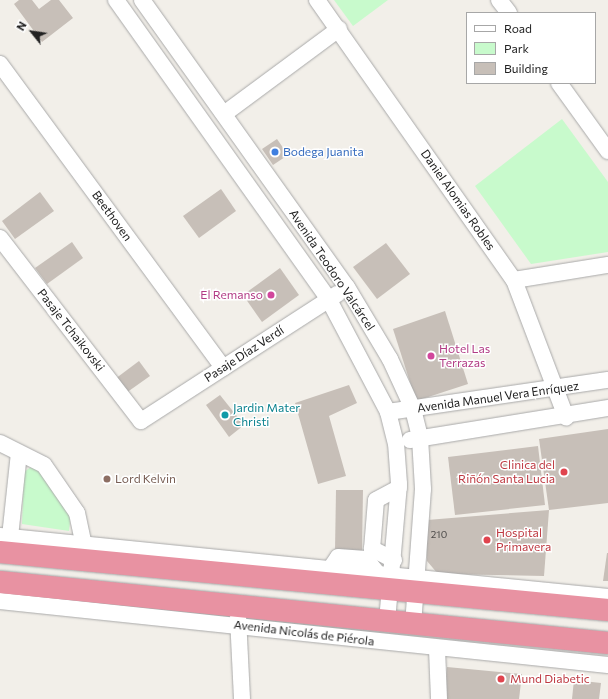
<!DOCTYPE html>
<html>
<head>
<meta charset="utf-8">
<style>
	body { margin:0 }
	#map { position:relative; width:608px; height:699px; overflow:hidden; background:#f2efe9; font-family:Commissioner,sans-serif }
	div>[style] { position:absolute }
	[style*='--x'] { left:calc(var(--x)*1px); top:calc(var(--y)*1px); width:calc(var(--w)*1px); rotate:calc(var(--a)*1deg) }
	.park>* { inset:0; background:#c8facc }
	.building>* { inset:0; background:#c7bfb8 }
	.roads { filter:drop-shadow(0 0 1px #a9a9a9) drop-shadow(0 0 1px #a9a9a9) }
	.minor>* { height:16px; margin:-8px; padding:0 8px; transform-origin:8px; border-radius:8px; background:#fff }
	.highway>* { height:22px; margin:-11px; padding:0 11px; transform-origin:11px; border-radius:11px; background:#e892a2 }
	.dots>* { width:11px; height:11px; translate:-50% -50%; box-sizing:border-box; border:2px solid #fff; border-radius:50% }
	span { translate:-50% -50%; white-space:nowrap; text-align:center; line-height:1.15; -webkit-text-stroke:3px #fff; paint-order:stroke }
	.number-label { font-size:10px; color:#4b4948 }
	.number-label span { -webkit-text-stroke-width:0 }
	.shop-label { font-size:12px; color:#366cbe }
	.left { translate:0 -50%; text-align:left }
	.street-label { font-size:12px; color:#222 }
	.hotel-label { font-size:12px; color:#b23c85 }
	.right { translate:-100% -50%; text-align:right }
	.culture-label { font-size:12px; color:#0d838f }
	.health-label { font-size:12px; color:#be3a42 }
	.education-label { font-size:12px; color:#785e54 }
	.legend { position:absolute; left:466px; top:12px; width:130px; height:72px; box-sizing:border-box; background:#fff; border:1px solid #a7a7a7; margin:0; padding:5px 7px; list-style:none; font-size:12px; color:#222 }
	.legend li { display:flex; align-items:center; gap:8px; height:20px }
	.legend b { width:20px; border:1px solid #a7a7a7 }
	.north { position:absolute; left:12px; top:12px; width:40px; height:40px; -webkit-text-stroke:3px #fff; paint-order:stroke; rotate:300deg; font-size:11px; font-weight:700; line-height:16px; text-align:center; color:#222 }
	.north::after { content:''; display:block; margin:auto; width:14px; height:18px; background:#222; clip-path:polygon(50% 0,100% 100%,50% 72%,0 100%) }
</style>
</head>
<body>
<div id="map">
	<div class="park">
		<div style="clip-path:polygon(334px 0,388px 0,353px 26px)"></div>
		<div style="clip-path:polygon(562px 119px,608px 182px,608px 252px,531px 264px,475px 186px)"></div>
		<div style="clip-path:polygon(35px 464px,71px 513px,69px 531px,22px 524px,24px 472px)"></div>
	</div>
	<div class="building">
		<div style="clip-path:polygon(19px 0,32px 0,39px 9px,51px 0,59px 0,73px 18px,42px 42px,14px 4px)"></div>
		<div style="clip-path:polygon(277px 139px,288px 155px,273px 165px,262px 149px)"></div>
		<div style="clip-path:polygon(221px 189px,236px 211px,199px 238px,183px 216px)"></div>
		<div style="clip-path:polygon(40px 192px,54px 211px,15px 239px,2px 221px)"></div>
		<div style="clip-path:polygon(72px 242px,83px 258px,47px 284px,35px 268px)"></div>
		<div style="clip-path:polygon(386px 243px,410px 274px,377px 299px,353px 267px)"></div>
		<div style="clip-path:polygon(280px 268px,299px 295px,262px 322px,243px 295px)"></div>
		<div style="clip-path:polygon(445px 311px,468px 384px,416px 401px,393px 329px)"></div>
		<div style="clip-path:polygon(139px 361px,150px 376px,126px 393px,115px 379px)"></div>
		<div style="clip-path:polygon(349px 385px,357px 403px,329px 416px,346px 476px,318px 484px,295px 403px)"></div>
		<div style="clip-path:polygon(220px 395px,244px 425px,229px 437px,206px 405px)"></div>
		<div style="clip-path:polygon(608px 429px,608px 503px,549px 510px,539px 439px)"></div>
		<div style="clip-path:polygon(538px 446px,545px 505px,455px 515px,448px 457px)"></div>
		<div style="clip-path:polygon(336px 490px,363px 490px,362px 551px,335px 551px)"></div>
		<div style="clip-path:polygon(549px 510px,544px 576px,438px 574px,427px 561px,427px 520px)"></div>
		<div style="clip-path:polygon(607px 553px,608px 553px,608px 581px,603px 581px)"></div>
		<div style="clip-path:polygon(447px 667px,522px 674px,519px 699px,444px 699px)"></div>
		<div style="clip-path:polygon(574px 680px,601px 683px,599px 699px,572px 699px)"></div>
	</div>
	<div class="roads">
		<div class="minor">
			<div style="--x:116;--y:0;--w:368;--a:54.6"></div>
			<div style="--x:329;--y:300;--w:127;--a:62.2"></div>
			<div style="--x:388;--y:412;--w:32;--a:76"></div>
			<div style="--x:396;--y:443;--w:41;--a:85.8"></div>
			<div style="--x:399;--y:484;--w:138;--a:95"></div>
			<div style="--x:142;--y:0;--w:353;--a:54.5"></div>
			<div style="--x:347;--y:287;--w:84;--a:59.2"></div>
			<div style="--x:390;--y:359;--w:55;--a:65.3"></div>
			<div style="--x:413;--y:409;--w:30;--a:76"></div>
			<div style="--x:420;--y:438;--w:51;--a:86.6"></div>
			<div style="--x:423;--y:489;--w:135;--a:94.2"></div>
			<div style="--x:317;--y:0;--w:342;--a:54.9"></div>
			<div style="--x:514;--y:280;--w:147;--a:69.2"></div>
			<div style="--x:499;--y:0;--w:16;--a:52"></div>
			<div style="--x:0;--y:64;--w:377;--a:53.7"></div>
			<div style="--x:559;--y:83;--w:84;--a:54.2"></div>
			<div style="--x:224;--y:114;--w:143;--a:-36.5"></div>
			<div style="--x:0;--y:238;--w:231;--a:52.4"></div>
			<div style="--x:141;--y:421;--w:234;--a:-32.9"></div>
			<div style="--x:514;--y:280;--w:95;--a:-9.1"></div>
			<div style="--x:388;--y:412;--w:222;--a:-8.3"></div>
			<div style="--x:410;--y:440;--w:201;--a:-9.2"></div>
			<div style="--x:0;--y:443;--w:49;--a:26.6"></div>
			<div style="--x:44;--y:465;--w:58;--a:55.5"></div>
			<div style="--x:77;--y:513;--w:33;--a:78"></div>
			<div style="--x:0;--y:536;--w:611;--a:5.73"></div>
			<div style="--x:10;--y:537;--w:84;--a:-83.9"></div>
			<div style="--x:394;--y:560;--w:25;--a:-153"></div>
			<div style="--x:372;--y:549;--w:49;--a:-85.3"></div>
			<div style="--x:376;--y:500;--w:26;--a:-28"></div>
			<div style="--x:330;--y:569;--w:14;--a:-56"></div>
			<div style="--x:338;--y:557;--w:28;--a:4"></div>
			<div style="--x:366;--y:559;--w:19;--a:51"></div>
			<div style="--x:0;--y:601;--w:611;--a:6.01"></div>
			<div style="--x:238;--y:617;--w:82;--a:87.2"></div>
			<div style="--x:437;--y:649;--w:50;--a:87.7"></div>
		</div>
		<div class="highway">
			<div style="--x:0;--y:552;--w:611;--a:5.45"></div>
			<div style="--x:0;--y:582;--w:611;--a:5.73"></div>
		</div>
	</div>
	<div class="dots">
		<div style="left:275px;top:152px;background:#3f7fe0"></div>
		<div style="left:271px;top:295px;background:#d1479c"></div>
		<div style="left:431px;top:356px;background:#d1479c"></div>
		<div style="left:225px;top:415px;background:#0f9aa8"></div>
		<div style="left:564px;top:472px;background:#e0444e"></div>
		<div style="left:107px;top:479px;background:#8d6e63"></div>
		<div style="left:487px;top:540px;background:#e0444e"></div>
		<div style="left:501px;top:679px;background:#e0444e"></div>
	</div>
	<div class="number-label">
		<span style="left:439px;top:535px">210</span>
	</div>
	<div class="shop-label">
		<span class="left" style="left:283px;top:152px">Bodega Juanita</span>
	</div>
	<div class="street-label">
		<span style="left:458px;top:200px;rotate:55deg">Daniel Alomias Robles</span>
		<span style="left:112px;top:216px;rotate:54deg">Beethoven</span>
		<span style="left:332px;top:270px;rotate:56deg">Avenida Teodoro Valcárcel</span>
		<span style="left:71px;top:330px;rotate:52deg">Pasaje Tchaikovski</span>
		<span style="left:244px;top:354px;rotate:-33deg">Pasaje Díaz Verdí</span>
		<span style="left:498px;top:397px;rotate:-8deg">Avenida Manuel Vera Enríquez</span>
		<span style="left:304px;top:633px;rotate:7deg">Avenida Nicolás de Piérola</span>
	</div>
	<div class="hotel-label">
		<span class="right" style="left:263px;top:295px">El Remanso</span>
		<span class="left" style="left:439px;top:356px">Hotel Las<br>Terrazas</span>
	</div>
	<div class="culture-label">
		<span class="left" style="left:233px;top:415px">Jardin Mater<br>Christi</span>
	</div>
	<div class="health-label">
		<span class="right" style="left:555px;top:472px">Clinica del<br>Riñón Santa Lucia</span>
		<span class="left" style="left:496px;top:540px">Hospital<br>Primavera</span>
		<span class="left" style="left:510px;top:679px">Mund Diabetic</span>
	</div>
	<div class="education-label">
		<span class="left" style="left:115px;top:479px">Lord Kelvin</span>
	</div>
	<ul class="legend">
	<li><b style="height:5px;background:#fff"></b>Road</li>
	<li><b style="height:11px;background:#c8facc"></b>Park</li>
	<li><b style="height:11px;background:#c7bfb8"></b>Building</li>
	</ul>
	<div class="north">N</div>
</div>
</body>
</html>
